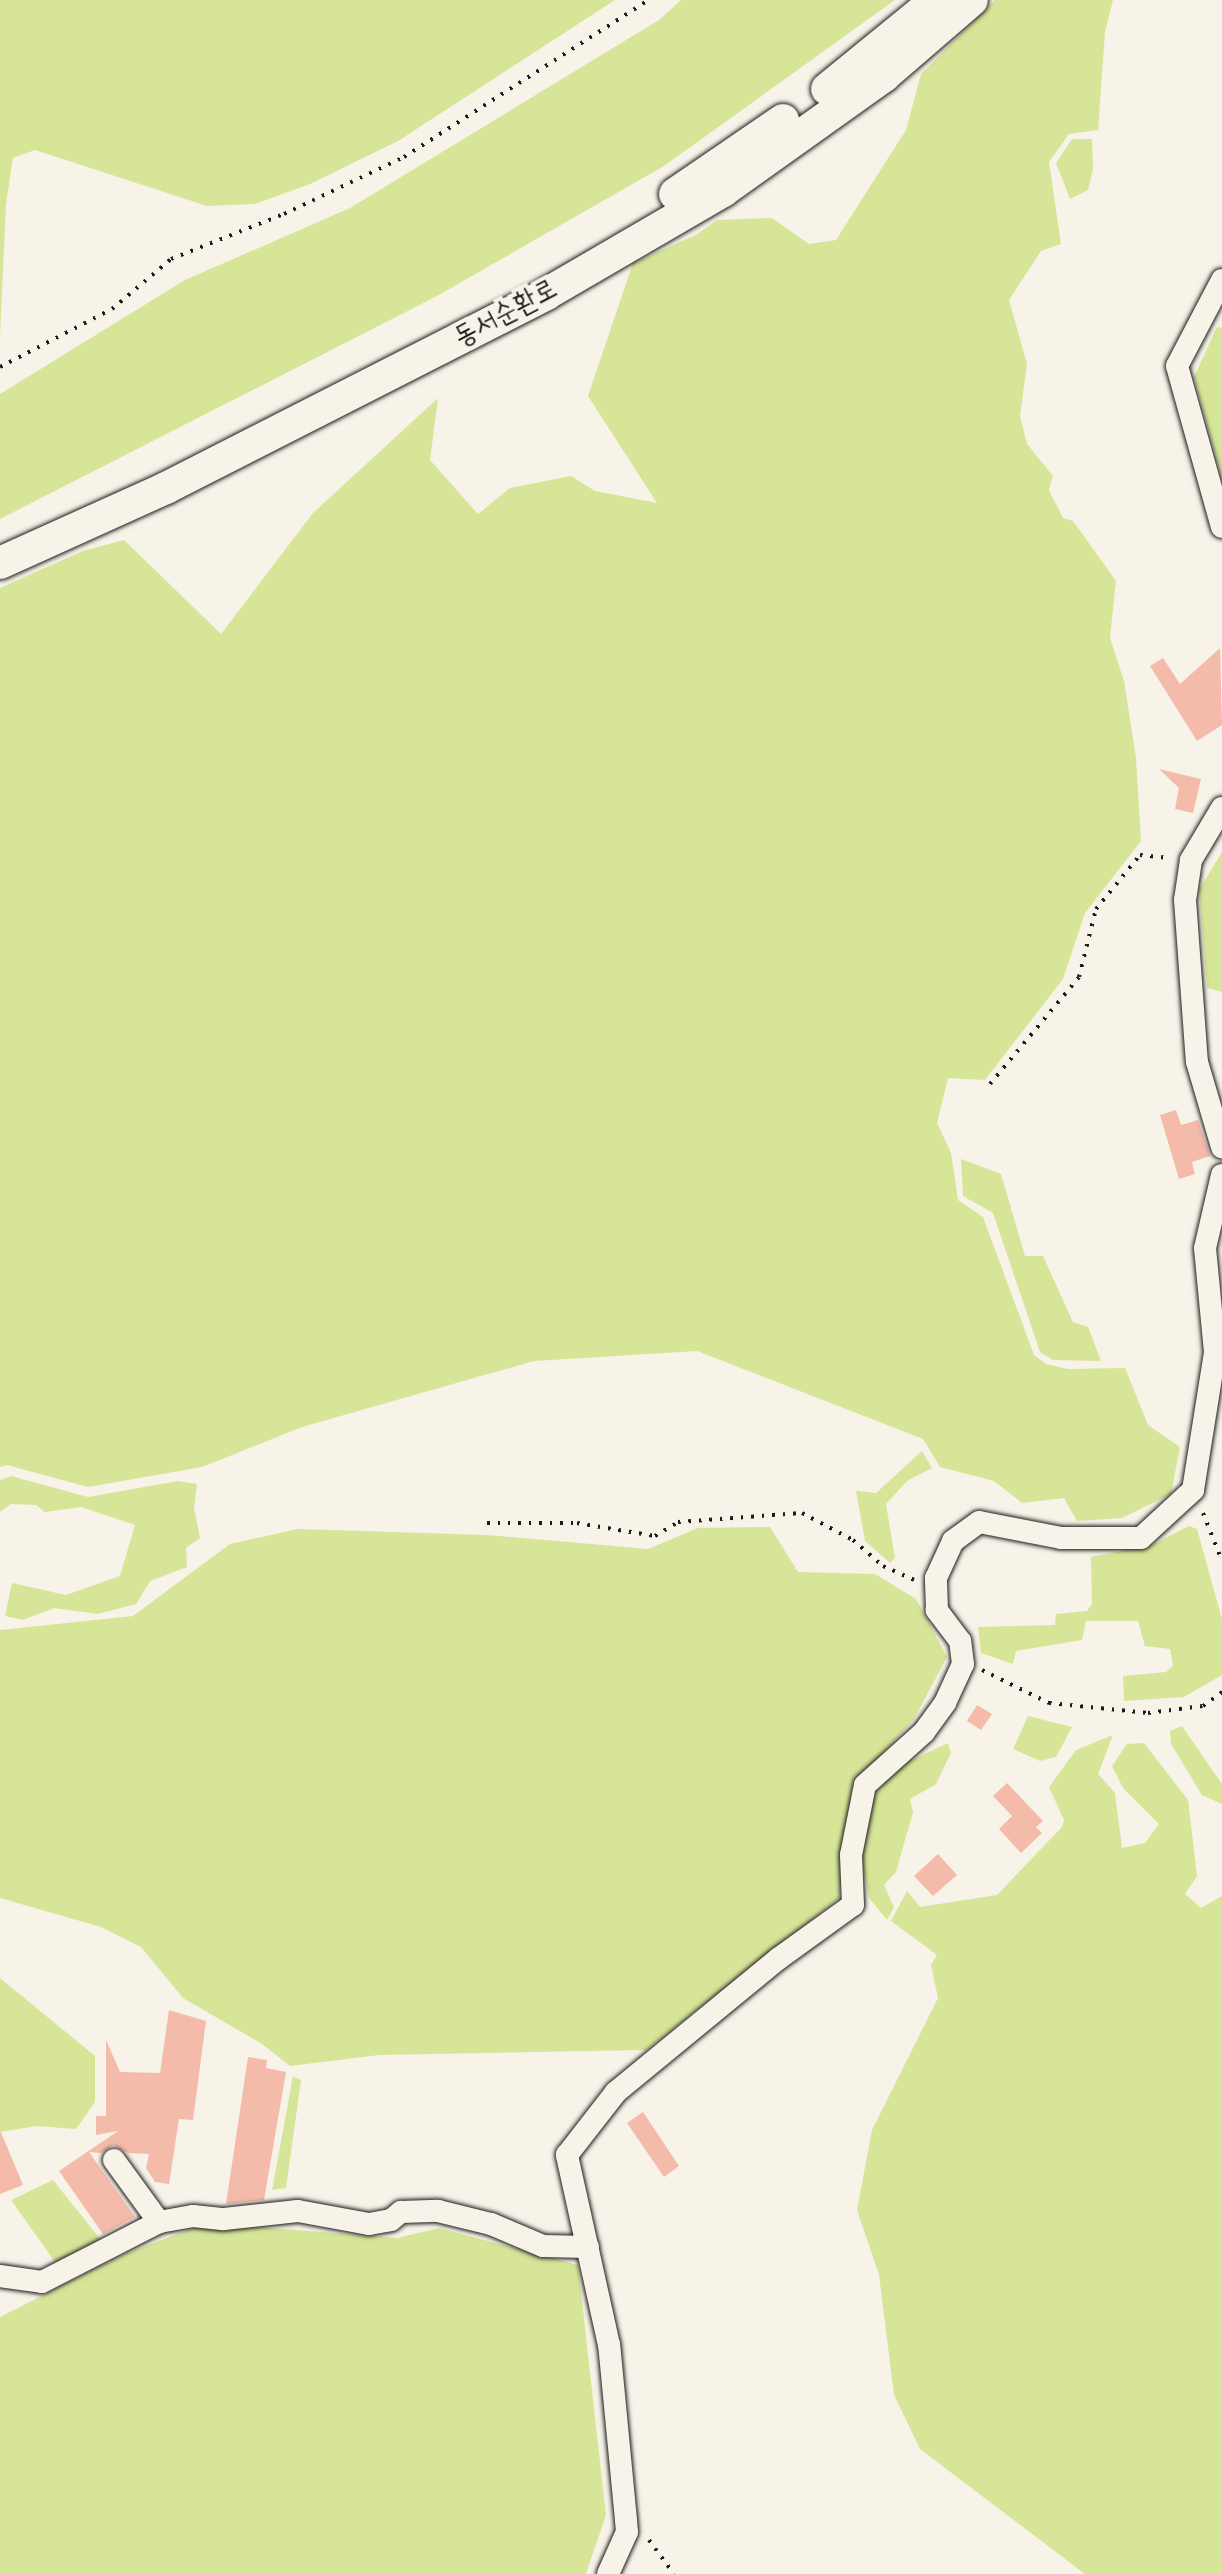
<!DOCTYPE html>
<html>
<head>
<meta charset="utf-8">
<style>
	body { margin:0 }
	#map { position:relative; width:1222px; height:2574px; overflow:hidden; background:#f7f3e8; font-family:Kalam,"Poor Story",sans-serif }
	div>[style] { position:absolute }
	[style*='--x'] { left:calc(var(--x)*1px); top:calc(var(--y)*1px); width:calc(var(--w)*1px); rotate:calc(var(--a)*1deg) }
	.green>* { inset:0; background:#d7e598 }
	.building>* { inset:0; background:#f4bbaa }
	.path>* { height:4px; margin-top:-2px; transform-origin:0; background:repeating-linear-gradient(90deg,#1c1c1c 0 2.5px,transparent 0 10.5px) }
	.roads { filter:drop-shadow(0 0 2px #1c1c1c) drop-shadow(0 0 2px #1c1c1c) }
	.minor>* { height:22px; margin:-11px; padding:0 11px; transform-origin:11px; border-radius:11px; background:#f7f3e8 }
	.highway>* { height:32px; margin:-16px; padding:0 16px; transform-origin:16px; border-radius:16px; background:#f7f3e8 }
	span { translate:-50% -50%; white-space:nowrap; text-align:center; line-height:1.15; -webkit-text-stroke:8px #f7f3e8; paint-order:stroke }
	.street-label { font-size:28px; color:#1c1c1c }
</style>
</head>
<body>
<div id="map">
	<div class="green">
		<div style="clip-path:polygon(0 0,615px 0,398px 141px,310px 184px,255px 204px,207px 206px,35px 150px,13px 158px,6px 204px,0 337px)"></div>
		<div style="clip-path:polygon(681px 0,895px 0,664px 166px,437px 296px,0 519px,0 394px,185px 280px,350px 208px,659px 20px)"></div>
		<div style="clip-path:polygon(995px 0,1113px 0,1105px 32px,1098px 130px,1069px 134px,1049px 162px,1061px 244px,1041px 251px,1009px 300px,1027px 364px,1020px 416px,1027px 444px,1053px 476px,1049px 490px,1063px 518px,1073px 521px,1116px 581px,1110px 638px,1124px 681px,1136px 758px,1141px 841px,1085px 913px,1063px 979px,985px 1080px,948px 1078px,937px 1123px,951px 1153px,958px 1200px,983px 1217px,1034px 1355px,1046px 1364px,1068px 1369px,1125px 1368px,1148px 1425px,1180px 1447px,1171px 1494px,1122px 1518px,1077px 1521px,1064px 1498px,1022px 1503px,994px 1481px,940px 1467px,923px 1439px,697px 1351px,534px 1361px,302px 1427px,202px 1467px,88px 1487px,7px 1465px,0 1467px,0 588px,83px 551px,124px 540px,221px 634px,313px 513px,438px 398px,430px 460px,478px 514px,510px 488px,571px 476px,595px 491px,657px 503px,588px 396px,633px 263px,696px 235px,717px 220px,772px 218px,809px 244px,836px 240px,906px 130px,921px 74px)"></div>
		<div style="clip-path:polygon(1072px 139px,1092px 139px,1093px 169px,1088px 190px,1070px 199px,1056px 163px)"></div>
		<div style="clip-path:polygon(1217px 327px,1222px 328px,1222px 478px,1194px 377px)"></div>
		<div style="clip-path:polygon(1222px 852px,1222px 992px,1207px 988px,1199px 890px)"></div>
		<div style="clip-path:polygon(961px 1159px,1001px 1174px,1025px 1256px,1043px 1256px,1073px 1322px,1088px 1327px,1101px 1361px,1053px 1360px,1040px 1352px,993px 1213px,963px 1196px)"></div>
		<div style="clip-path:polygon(922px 1451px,932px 1468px,907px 1481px,886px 1504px,895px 1558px,890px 1563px,865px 1541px,856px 1491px,876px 1493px)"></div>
		<div style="clip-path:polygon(11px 1476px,88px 1497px,178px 1481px,197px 1484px,194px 1508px,200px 1538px,186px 1548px,187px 1567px,150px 1581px,136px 1604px,98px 1614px,54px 1608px,23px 1620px,5px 1616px,12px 1583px,66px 1595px,120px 1576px,135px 1525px,81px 1507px,45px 1512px,36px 1505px,11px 1504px,0 1512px,0 1480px)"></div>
		<div style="clip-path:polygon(1189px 1526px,1197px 1529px,1222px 1619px,1222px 1675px,1184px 1697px,1124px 1701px,1123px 1676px,1166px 1672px,1173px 1666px,1170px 1649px,1145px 1646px,1138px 1621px,1086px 1621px,1082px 1640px,1016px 1651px,1013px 1664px,981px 1653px,978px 1627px,1055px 1625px,1056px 1614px,1087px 1611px,1092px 1604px,1091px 1557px,1152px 1545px)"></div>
		<div style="clip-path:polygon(770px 1527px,798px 1572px,875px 1574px,916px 1599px,947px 1657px,914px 1719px,852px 1787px,839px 1898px,646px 2050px,379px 2055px,290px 2066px,262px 2044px,183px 1998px,141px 1947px,101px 1927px,0 1898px,0 1630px,133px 1616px,230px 1544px,298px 1529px,487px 1535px,648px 1549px,698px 1528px)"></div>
		<div style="clip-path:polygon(1028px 1716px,1072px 1727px,1056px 1757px,1040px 1761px,1013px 1749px)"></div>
		<div style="clip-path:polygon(1182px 1726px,1222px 1784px,1222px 1804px,1202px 1795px,1171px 1744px,1170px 1731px)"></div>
		<div style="clip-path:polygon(1113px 1735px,1098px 1774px,1115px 1793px,1122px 1848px,1145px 1843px,1159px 1824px,1123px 1788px,1112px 1766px,1127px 1744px,1144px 1743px,1188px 1800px,1197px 1876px,1185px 1894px,1201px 1908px,1222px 1896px,1222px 2574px,1085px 2574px,920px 2449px,894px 2395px,879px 2275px,857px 2210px,872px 2130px,938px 1998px,931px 1965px,937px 1955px,891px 1921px,907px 1891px,920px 1907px,997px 1895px,1062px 1827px,1064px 1820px,1049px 1787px,1076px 1750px)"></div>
		<div style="clip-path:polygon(948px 1743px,951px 1753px,936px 1784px,910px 1799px,913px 1812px,896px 1872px,884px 1885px,894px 1907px,887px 1920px,869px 1898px,862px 1862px,871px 1799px,899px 1766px)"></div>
		<div style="clip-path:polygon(0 1978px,95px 2056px,95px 2102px,76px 2129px,36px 2126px,0 2132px)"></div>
		<div style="clip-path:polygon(293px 2076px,301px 2080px,286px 2188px,272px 2190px)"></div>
		<div style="clip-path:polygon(53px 2180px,101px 2240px,63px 2263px,55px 2262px,11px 2200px)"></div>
		<div style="clip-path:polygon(207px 2223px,397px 2238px,439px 2228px,578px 2265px,606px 2515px,586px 2574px,0 2574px,0 2317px,127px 2253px)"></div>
	</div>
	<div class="building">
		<div style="clip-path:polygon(1220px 648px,1222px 725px,1197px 741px,1150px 666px,1163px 658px,1180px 684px)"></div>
		<div style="clip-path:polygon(1159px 769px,1201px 779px,1193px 813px,1175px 809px,1179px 788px)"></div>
		<div style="clip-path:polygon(1176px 1110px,1181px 1125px,1198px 1120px,1210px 1156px,1192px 1162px,1195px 1174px,1179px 1179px,1160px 1115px)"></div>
		<div style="clip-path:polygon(977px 1705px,992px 1714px,981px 1730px,967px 1721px)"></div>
		<div style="clip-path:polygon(1007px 1783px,1043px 1821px,1036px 1827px,1042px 1833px,1021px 1853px,999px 1829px,1012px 1816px,993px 1796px)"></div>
		<div style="clip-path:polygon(938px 1854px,957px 1875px,933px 1896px,914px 1876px)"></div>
		<div style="clip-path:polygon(169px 2010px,206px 2021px,193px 2120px,179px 2119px,169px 2184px,155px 2182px,146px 2168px,149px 2154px,128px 2153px,113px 2145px,101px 2153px,89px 2152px,135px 2217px,103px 2234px,59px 2171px,118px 2131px,96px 2135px,96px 2116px,106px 2116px,106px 2040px,120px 2072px,160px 2073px)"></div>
		<div style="clip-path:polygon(248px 2057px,267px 2060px,266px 2068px,286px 2072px,264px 2200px,226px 2204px)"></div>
		<div style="clip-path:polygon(643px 2112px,679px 2166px,664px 2177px,627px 2123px)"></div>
		<div style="clip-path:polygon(0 2130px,23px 2185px,0 2194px)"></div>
	</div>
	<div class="path">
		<div style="--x:0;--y:367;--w:126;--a:-27.4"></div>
		<div style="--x:112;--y:309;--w:77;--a:-40.3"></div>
		<div style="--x:171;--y:259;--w:122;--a:-21.7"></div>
		<div style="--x:284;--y:214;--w:133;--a:-25.4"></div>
		<div style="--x:404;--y:157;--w:291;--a:-32.7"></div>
		<div style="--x:990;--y:1084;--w:139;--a:-50.2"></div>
		<div style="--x:1079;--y:977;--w:70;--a:-76"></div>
		<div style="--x:1096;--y:909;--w:70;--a:-50.8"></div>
		<div style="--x:1140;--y:855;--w:31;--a:6"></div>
		<div style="--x:1203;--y:1513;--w:52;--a:68.4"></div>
		<div style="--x:487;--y:1523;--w:90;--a:0"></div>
		<div style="--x:577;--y:1523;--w:79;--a:9.5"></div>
		<div style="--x:655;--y:1536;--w:27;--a:-31"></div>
		<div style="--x:678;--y:1522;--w:124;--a:-4.2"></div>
		<div style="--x:802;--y:1513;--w:58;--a:27.9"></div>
		<div style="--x:853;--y:1540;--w:40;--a:41"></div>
		<div style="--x:883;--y:1566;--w:34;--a:24"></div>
		<div style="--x:982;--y:1670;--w:75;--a:26.2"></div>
		<div style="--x:1049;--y:1703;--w:100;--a:5.8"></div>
		<div style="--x:1148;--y:1713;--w:55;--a:-7.3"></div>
		<div style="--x:1203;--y:1706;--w:24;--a:-36"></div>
		<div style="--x:649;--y:2540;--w:42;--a:53.7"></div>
	</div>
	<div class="roads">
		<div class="minor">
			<div style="--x:1222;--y:280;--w:97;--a:117.6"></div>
			<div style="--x:1177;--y:366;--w:167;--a:74.4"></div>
			<div style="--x:1222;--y:808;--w:61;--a:120.8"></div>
			<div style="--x:1191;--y:860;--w:40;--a:98.5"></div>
			<div style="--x:1185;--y:900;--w:162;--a:85.8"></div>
			<div style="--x:1197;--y:1062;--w:89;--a:73.6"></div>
			<div style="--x:114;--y:2160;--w:77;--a:54"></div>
			<div style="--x:0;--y:2276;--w:42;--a:8.1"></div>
			<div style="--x:42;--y:2282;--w:131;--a:-27.1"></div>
			<div style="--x:159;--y:2222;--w:35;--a:-10"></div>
			<div style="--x:193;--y:2216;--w:31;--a:6"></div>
			<div style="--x:224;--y:2219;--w:74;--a:-6.2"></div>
			<div style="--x:298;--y:2211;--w:72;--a:10.4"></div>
			<div style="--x:369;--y:2224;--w:22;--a:-10"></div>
			<div style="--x:391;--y:2220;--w:13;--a:-39"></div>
			<div style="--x:401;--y:2212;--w:37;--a:-2"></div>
			<div style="--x:438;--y:2211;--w:55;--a:13.8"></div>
			<div style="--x:491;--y:2224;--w:56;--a:22.9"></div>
			<div style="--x:543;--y:2246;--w:45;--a:1.3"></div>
			<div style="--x:608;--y:2574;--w:46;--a:-65.7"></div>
			<div style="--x:627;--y:2532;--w:12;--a:-95"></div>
			<div style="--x:626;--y:2520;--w:176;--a:-95.5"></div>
			<div style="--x:609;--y:2345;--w:195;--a:-102.5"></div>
			<div style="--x:567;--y:2155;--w:80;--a:-52.1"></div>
			<div style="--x:616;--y:2092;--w:210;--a:-39.4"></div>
			<div style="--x:778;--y:1959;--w:92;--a:-35.8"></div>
			<div style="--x:853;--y:1905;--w:50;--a:-92.3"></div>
			<div style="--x:851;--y:1855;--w:71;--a:-78.7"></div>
			<div style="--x:865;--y:1785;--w:79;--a:-41.9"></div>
			<div style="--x:924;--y:1732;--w:36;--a:-54"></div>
			<div style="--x:945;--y:1703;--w:43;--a:-65.2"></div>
			<div style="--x:963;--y:1664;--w:23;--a:-97"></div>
			<div style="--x:960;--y:1641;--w:39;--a:-127"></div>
			<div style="--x:937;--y:1610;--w:32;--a:-92"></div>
			<div style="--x:936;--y:1578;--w:41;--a:-65.3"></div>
			<div style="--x:953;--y:1541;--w:32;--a:-36"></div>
			<div style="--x:979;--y:1522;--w:84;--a:11"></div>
			<div style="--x:1061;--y:1538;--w:80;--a:0"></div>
			<div style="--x:1141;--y:1538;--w:71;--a:-42.7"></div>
			<div style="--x:1193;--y:1490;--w:140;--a:-80.9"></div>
			<div style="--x:1215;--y:1352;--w:104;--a:-95.5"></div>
			<div style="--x:1205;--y:1248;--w:75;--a:-76.9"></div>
		</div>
		<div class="highway">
			<div style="--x:827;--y:89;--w:141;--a:-39.2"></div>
			<div style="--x:675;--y:194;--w:131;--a:-34.4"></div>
			<div style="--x:0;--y:563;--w:182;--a:-24.3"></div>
			<div style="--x:166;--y:488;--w:427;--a:-27"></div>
			<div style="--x:546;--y:294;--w:205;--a:-30.2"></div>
			<div style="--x:723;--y:191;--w:198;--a:-35.5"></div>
			<div style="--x:884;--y:76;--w:116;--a:-40.8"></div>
		</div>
	</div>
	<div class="street-label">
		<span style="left:506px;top:314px;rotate:-28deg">동서순환로</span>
	</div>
</div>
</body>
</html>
